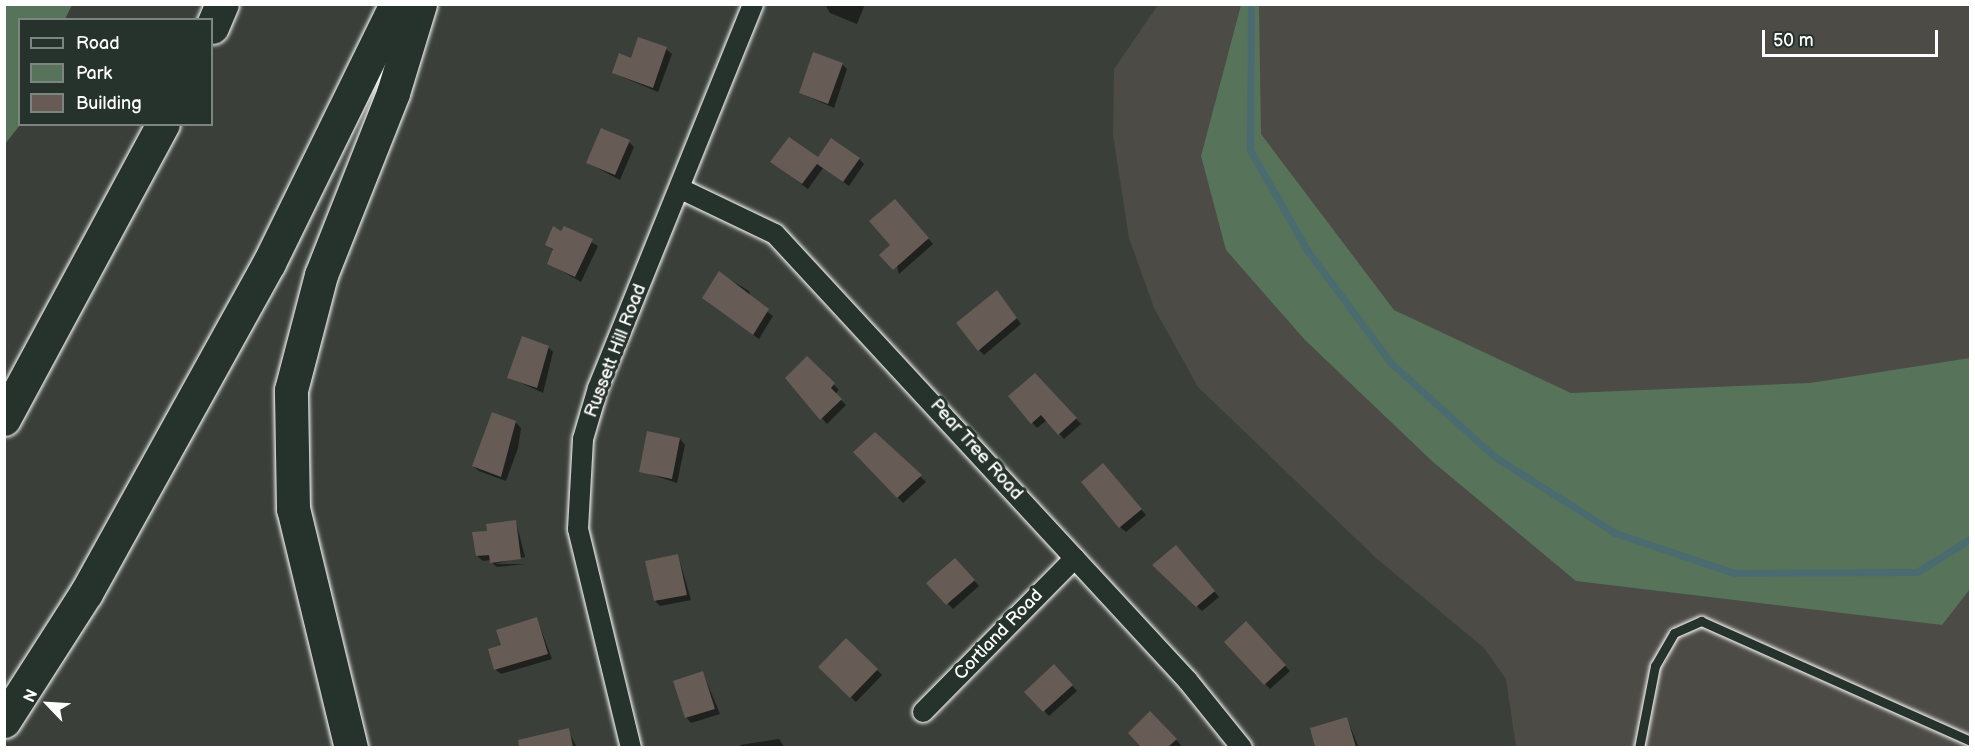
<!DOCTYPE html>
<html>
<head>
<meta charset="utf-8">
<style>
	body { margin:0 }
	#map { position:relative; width:1975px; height:752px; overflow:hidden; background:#3a3f39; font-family:"Balsamiq Sans",sans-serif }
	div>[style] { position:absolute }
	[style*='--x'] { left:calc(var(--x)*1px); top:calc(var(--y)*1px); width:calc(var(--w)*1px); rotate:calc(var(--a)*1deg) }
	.built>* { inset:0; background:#4c4b45 }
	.green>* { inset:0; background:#57735a }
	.shadow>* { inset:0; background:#0007 }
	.stream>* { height:7px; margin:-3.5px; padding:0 3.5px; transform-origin:3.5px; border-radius:3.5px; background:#4a6c70 }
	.building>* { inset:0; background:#675b55 }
	.roads { filter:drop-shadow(0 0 2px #fff) drop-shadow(0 0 2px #fff) }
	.service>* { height:9px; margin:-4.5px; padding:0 4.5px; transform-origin:4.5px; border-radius:4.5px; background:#26332d }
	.minor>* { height:20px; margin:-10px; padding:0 10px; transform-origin:10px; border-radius:10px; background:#26332d }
	.motorway>* { height:33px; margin:-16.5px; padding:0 16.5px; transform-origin:16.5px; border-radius:16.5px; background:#26332d }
	span { translate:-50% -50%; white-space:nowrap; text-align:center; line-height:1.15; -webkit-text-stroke:6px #26332d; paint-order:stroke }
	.street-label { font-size:18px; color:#fff }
	.frame { position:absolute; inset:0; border:6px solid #fff; pointer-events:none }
	.legend { position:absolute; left:18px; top:18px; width:195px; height:108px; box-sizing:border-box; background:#26332d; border:2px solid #7d8581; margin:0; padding:8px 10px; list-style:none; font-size:18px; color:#fff }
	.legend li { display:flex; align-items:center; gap:12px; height:30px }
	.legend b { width:30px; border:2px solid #7d8581 }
	.north { position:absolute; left:18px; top:674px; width:60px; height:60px; -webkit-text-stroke:4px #26332d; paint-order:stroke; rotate:295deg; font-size:16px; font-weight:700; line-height:24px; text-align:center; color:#fff }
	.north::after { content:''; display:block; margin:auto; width:21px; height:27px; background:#fff; clip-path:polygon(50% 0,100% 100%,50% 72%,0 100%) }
	.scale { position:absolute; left:1762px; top:30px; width:176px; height:27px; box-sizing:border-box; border:3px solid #fff; border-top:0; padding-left:8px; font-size:18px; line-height:21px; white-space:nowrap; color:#fff; -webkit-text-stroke:4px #26332d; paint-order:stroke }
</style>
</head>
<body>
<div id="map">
	<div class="built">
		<div style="clip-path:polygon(1158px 5px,1970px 5px,1970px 747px,1516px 747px,1506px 679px,1484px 648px,1376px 558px,1198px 387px,1154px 308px,1129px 238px,1113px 135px,1114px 69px)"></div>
	</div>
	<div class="green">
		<div style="clip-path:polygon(5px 4px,72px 5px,65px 19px,20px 20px,20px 125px,5px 144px)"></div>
		<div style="clip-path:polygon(1241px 5px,1259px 5px,1261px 134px,1394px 310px,1571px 393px,1810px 383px,1970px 358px,1970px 589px,1942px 625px,1576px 581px,1433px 462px,1305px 340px,1226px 250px,1201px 156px)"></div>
	</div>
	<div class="shadow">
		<div style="clip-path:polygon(825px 4px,865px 4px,857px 24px,830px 13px)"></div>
		<div style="clip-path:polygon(666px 49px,672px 54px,658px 92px,613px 73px)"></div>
		<div style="clip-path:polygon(842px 64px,847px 69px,834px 108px,800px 93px)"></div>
		<div style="clip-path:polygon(629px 142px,634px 147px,620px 180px,588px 163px)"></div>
		<div style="clip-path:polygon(818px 159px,859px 159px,864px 164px,849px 186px,823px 168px,808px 189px,778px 167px)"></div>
		<div style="clip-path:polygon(900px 207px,933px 244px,899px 274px,892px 245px)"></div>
		<div style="clip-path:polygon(565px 227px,598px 246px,581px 282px,548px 263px,554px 251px,546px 244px)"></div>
		<div style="clip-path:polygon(719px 273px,749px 291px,752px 301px,773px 316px,759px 339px,709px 303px)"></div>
		<div style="clip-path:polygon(1002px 298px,1021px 324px,984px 355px,979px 350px)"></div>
		<div style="clip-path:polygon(548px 347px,553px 352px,543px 393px,509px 377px)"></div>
		<div style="clip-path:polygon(807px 358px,839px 390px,835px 394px,846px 405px,827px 424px,787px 378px)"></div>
		<div style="clip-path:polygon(1035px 375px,1081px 424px,1064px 439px,1047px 420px,1037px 428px,1010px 397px)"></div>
		<div style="clip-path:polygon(515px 422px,521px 428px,518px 448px,506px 481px,479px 471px,473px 466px)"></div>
		<div style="clip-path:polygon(875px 434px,926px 482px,903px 503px,855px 452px)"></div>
		<div style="clip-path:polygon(680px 439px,685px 445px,677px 483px,641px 471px)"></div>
		<div style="clip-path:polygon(1108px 470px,1146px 515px,1126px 532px,1120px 527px)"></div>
		<div style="clip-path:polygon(516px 522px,525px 557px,494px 564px,526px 564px,497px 567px,491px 562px,491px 560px,483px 561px,477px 556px,489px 532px)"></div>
		<div style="clip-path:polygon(1181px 552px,1219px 597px,1202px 611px,1154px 565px)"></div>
		<div style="clip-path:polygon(678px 555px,691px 600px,660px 606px,655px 601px)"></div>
		<div style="clip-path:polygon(960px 565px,979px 586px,953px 609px,928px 583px)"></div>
		<div style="clip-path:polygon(537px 619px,552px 659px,501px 674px,495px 669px,503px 646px)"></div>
		<div style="clip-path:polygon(1246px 623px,1290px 671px,1270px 689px,1226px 642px)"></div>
		<div style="clip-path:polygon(846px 640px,882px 675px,856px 702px,820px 667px)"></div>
		<div style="clip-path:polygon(1054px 666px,1077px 691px,1049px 716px,1026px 692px)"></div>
		<div style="clip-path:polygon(703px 673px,720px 714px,691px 723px,686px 717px)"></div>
		<div style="clip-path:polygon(1150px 713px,1181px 745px,1178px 748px,1143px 748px,1130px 733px)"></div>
		<div style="clip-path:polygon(1347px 719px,1359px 748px,1317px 748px,1311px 729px)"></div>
		<div style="clip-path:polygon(568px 730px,577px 748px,545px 748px,543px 736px)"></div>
		<div style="clip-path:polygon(779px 739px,785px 748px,740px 748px,740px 745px)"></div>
	</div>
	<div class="stream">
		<div style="--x:1251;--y:4;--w:146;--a:90.4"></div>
		<div style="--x:1250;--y:150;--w:115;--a:60.3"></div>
		<div style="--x:1307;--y:250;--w:141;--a:53.4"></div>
		<div style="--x:1391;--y:363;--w:140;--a:42.1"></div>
		<div style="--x:1495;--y:457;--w:142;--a:32.3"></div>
		<div style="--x:1615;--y:533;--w:126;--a:18.6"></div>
		<div style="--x:1734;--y:573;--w:183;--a:-0.3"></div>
		<div style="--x:1917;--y:572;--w:62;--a:-31.9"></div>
	</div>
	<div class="building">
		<div style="clip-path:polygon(638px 37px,667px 47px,653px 88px,612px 73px,619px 53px,631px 58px)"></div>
		<div style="clip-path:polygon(813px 52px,843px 63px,828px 104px,799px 93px)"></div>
		<div style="clip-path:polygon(601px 128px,630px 140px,615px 175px,586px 163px)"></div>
		<div style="clip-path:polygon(789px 137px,818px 157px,831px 138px,860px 158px,843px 182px,817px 164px,802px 184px,770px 162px)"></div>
		<div style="clip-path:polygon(895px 199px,929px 238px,893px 270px,879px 255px,890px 245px,869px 221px)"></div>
		<div style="clip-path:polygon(553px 226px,561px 231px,564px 226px,593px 239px,575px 277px,547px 264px,553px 249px,545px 245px)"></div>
		<div style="clip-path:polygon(719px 271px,769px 309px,753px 335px,702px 298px)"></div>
		<div style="clip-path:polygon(997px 290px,1017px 318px,978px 351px,956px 323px)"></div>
		<div style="clip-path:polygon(522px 336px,549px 346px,537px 388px,507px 378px)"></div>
		<div style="clip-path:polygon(807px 356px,835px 383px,831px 388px,842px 399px,820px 420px,785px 378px)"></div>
		<div style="clip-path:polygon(1035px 373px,1077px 418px,1058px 435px,1041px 415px,1031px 424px,1008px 396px)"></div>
		<div style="clip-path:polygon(492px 412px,516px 421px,501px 477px,472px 466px)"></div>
		<div style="clip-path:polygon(647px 431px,680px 438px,672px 479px,639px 472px)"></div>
		<div style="clip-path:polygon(875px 432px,922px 475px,897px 498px,853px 452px)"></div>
		<div style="clip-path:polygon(1103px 463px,1142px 509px,1119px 528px,1081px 482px)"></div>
		<div style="clip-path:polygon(516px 520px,521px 559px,490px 563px,489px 555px,476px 556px,472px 532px,487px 531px,486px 524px)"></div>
		<div style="clip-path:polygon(1176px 545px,1215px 591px,1196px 607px,1152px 565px)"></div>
		<div style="clip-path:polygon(678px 554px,687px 595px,654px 601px,645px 561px)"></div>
		<div style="clip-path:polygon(955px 558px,975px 580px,946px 605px,926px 583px)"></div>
		<div style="clip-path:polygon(537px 617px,548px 654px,494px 670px,488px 649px,501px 645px,496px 630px)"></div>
		<div style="clip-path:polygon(1246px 621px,1286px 665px,1264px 685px,1224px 642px)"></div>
		<div style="clip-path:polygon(846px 638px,878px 669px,850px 698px,818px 667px)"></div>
		<div style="clip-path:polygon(1054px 664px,1073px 685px,1043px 712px,1024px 692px)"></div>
		<div style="clip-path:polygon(703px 671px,715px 709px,685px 718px,673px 681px)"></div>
		<div style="clip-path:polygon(1150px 711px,1177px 739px,1168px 747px,1141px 747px,1128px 733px)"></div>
		<div style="clip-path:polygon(1347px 717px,1356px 747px,1315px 747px,1310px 728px)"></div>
		<div style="clip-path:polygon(569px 728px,573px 747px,519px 747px,518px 740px)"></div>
	</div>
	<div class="roads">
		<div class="service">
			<div style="--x:1639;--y:748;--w:84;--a:-79"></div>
			<div style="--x:1655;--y:666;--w:38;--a:-60"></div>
			<div style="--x:1674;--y:633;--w:30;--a:-24"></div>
			<div style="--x:1701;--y:621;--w:295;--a:24"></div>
		</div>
		<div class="minor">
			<div style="--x:681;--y:189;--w:104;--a:25.6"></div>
			<div style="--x:775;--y:234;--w:609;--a:47.26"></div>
			<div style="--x:1188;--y:681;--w:86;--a:51.1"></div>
			<div style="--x:923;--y:712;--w:216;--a:-45.4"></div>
			<div style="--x:631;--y:748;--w:225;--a:-103.6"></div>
			<div style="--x:578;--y:529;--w:90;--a:-86.8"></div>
			<div style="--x:583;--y:439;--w:53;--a:-73.6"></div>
			<div style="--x:598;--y:388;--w:414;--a:-68"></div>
		</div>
		<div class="motorway">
			<div style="--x:212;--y:27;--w:25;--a:-67"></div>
			<div style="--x:4;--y:419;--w:335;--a:-61.7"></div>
			<div style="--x:4;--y:721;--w:152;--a:-57.4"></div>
			<div style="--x:86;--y:593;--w:377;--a:-61"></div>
			<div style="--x:269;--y:263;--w:288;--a:-63.9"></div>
			<div style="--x:351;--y:748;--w:246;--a:-103.6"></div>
			<div style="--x:293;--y:509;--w:119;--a:-91"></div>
			<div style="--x:291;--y:390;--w:119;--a:-75.4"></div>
			<div style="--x:321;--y:275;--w:196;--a:-68.4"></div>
			<div style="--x:393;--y:93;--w:93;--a:-73.1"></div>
		</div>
	</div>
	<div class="street-label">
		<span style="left:616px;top:351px;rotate:-69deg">Russett Hill Road</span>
		<span style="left:976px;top:450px;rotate:48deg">Pear Tree Road</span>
		<span style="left:999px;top:635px;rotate:-46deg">Cortland Road</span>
	</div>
	<div class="frame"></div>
	<ul class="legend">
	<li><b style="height:8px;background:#26332d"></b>Road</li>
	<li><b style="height:16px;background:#57735a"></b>Park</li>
	<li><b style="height:16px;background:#675b55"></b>Building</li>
	</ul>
	<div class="north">N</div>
	<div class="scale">50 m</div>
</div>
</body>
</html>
